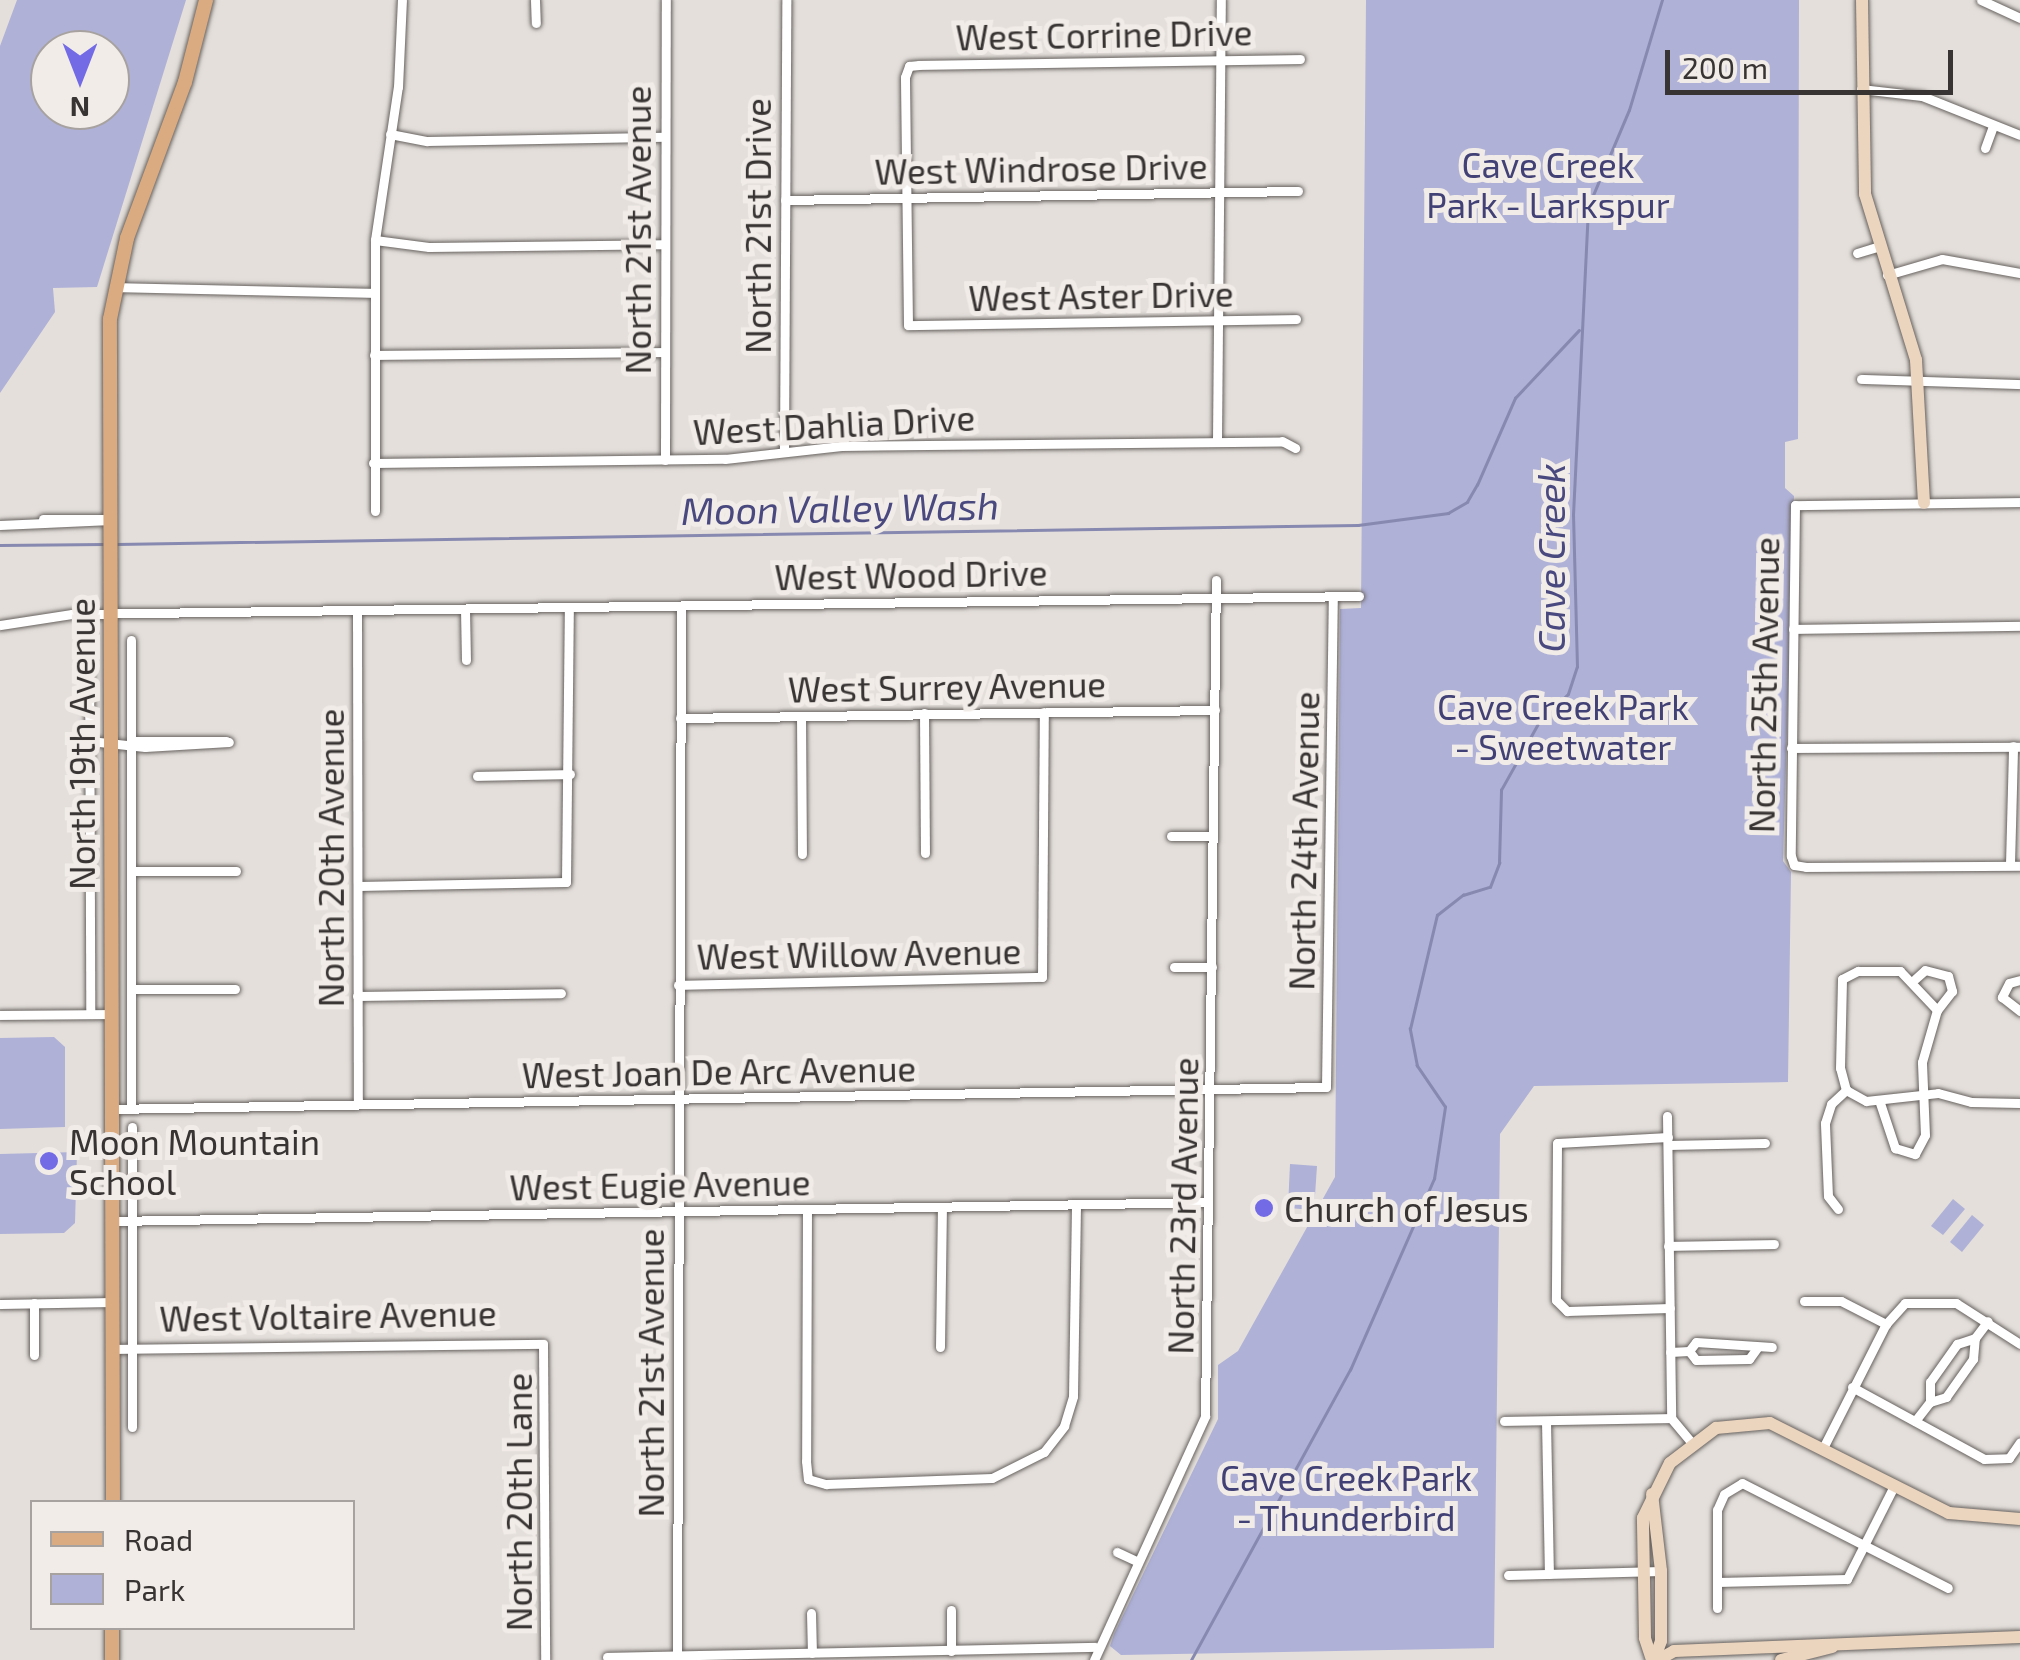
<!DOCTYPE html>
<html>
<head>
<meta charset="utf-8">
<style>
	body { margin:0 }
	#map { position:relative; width:2020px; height:1660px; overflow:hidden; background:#e4dfdb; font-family:"Exo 2",sans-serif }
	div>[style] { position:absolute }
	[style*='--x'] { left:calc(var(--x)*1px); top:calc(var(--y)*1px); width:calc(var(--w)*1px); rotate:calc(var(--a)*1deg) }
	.green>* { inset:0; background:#afb1d7 }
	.stream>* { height:2.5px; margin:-1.25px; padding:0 1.25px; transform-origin:1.25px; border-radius:1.25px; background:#8789b0 }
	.roads { filter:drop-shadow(0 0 2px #67625f) drop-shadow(0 0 2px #67625f) }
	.street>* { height:9px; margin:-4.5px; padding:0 4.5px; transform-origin:4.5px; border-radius:4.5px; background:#fff }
	.secondary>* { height:12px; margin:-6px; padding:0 6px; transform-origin:6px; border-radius:6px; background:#ecd5bf }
	.primary>* { height:14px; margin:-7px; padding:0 7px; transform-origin:7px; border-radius:7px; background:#daaa80 }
	.dots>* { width:28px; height:28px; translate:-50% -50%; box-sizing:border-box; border:5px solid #f2ece8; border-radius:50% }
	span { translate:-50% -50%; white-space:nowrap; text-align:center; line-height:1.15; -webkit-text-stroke:10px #f2ece8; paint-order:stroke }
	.street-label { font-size:35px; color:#373433 }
	.park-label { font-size:35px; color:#424176 }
	.poi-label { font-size:35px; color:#373433 }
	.left { translate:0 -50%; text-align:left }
	.water-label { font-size:38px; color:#49497f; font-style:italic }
	.legend { position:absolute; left:30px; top:1500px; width:325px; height:130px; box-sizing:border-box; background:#f2ece8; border:2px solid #a7a2a0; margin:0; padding:12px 18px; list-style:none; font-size:30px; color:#373433 }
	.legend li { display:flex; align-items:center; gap:20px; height:50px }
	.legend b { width:50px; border:2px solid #a7a2a0 }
	.north { position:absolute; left:30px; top:30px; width:100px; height:100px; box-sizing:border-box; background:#f2ece8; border:2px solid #a7a2a0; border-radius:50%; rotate:180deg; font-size:28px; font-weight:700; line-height:40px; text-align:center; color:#373433 }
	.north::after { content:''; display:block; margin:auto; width:35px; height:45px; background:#736be6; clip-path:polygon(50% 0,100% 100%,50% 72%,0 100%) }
	.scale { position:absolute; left:1665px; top:50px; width:288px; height:45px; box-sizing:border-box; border:5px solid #373433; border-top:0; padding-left:12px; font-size:30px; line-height:35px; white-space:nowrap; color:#373433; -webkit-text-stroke:8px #f2ece8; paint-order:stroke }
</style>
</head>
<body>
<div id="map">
	<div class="green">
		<div style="clip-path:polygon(evenodd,17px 0,186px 0,97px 287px,53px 288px,55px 312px,0 393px,0 46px,17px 0,50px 50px,110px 50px,110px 110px,50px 110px,50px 50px)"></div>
		<div style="clip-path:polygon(1366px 0,1799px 0,1798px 439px,1785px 442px,1785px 488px,1794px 496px,1783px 861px,1791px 872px,1788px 1082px,1534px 1086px,1500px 1134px,1494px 1648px,1121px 1655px,1110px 1646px,1114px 1634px,1218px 1419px,1218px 1365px,1238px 1351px,1335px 1177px,1340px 609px,1361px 608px)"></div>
		<div style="clip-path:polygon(54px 1037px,65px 1047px,65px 1127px,0 1129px,0 1038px)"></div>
		<div style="clip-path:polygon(77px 1152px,75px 1223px,64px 1233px,0 1234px,0 1154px)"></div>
		<div style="clip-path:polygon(1290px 1164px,1317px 1166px,1314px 1210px,1288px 1208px)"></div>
		<div style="clip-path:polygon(1953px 1199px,1965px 1209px,1943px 1235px,1931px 1226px)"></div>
		<div style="clip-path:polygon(1972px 1215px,1984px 1225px,1962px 1252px,1950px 1242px)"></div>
	</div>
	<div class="stream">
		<div style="--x:117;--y:544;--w:1241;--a:-0.88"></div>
		<div style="--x:1358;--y:525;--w:91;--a:-7.6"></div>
		<div style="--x:1448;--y:513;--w:22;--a:-30"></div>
		<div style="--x:1467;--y:502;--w:20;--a:-60"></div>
		<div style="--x:1477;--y:485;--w:95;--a:-66.4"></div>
		<div style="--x:1515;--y:398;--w:93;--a:-46.7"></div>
		<div style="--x:0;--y:545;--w:104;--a:-0.6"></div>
		<div style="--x:1191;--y:1660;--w:331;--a:-61.3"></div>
		<div style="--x:1350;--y:1370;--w:209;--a:-66.3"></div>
		<div style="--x:1434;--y:1179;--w:73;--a:-81.3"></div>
		<div style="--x:1445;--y:1107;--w:50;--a:-124.3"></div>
		<div style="--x:1417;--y:1066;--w:38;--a:-101"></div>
		<div style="--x:1410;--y:1029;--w:117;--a:-76.7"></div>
		<div style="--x:1437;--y:915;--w:33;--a:-38"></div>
		<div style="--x:1463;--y:895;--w:28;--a:-17"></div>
		<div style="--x:1490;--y:887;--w:26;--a:-69"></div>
		<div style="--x:1499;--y:863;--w:73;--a:-88.4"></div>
		<div style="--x:1501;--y:790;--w:78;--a:-60.8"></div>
		<div style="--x:1539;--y:722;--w:40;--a:-44"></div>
		<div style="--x:1568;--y:694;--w:28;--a:-72"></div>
		<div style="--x:1577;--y:667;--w:152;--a:-91.5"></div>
		<div style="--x:1573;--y:515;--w:308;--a:-87.2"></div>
		<div style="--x:1588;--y:207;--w:105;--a:-67.1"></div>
		<div style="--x:1629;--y:110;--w:115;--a:-73.3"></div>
	</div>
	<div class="roads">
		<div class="street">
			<div style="--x:535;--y:0;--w:23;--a:88"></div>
			<div style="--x:1981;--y:0;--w:43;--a:24.8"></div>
			<div style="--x:1861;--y:89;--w:61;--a:6.5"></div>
			<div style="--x:1922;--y:96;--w:105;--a:21.7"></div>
			<div style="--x:390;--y:134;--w:38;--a:11"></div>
			<div style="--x:427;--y:141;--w:238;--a:-1"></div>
			<div style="--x:1985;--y:148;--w:23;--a:-70"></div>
			<div style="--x:785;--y:200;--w:513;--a:-1.01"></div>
			<div style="--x:375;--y:240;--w:54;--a:7.4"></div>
			<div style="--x:429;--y:247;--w:235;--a:-0.7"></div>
			<div style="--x:1857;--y:253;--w:21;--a:-17"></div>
			<div style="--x:1887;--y:275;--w:57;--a:-16.2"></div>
			<div style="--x:1942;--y:259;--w:79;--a:10.2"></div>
			<div style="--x:115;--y:287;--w:259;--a:1.3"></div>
			<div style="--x:1296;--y:319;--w:388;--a:179.1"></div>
			<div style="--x:908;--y:325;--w:248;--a:-90.7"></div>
			<div style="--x:905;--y:77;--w:12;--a:-70"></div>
			<div style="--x:909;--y:66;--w:10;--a:-6"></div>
			<div style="--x:919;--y:65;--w:381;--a:-0.9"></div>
			<div style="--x:374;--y:355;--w:290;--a:-0.6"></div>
			<div style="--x:1861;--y:379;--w:159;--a:1.8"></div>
			<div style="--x:1217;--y:441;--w:441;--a:-89.5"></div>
			<div style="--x:784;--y:452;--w:452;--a:-89.7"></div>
			<div style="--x:665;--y:460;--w:460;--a:-89.9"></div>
			<div style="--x:373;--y:463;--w:352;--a:-0.7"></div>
			<div style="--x:725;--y:459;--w:117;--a:-6.4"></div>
			<div style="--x:841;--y:446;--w:441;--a:-0.6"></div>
			<div style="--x:1282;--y:441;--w:15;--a:28"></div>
			<div style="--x:2020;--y:502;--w:225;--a:179.2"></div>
			<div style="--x:1795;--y:505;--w:351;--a:90.7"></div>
			<div style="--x:1791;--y:856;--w:9;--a:72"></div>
			<div style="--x:1794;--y:865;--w:12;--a:9"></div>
			<div style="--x:1806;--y:867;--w:214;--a:-0.3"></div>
			<div style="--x:375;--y:511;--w:271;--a:-90"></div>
			<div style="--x:375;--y:240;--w:155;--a:-81.5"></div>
			<div style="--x:398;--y:87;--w:87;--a:-87.4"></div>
			<div style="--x:43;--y:519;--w:60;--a:0"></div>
			<div style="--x:0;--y:525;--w:111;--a:-2.6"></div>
			<div style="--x:465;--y:609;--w:51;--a:88.9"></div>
			<div style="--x:357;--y:611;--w:493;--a:89.9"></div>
			<div style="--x:0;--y:625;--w:73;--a:-8.7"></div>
			<div style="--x:72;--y:614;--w:1287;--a:-0.8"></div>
			<div style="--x:1793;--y:629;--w:227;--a:-0.8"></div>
			<div style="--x:89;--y:635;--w:379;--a:89.8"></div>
			<div style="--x:131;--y:640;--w:468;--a:90"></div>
			<div style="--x:924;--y:713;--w:140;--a:89.6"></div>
			<div style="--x:801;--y:716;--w:138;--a:89.6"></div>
			<div style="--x:680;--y:718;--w:535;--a:-0.86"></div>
			<div style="--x:90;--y:741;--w:55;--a:6.2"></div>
			<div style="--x:145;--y:747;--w:84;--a:-3.4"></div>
			<div style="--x:133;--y:741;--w:93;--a:0"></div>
			<div style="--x:1791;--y:748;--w:229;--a:-0.3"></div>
			<div style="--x:477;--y:776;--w:93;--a:-1.2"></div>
			<div style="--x:1171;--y:836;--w:42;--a:0"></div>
			<div style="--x:2010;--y:864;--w:118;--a:-88.5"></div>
			<div style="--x:132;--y:871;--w:104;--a:0"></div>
			<div style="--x:358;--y:886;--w:208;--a:-1.1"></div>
			<div style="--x:566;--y:882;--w:275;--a:-89.4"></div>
			<div style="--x:1174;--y:967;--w:38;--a:0"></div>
			<div style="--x:1915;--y:979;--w:13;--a:-42"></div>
			<div style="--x:1925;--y:970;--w:24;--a:15"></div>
			<div style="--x:1948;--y:976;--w:16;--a:75"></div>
			<div style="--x:1952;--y:991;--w:24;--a:128"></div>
			<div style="--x:2020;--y:980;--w:11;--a:165"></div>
			<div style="--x:2009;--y:983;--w:16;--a:117"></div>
			<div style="--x:2002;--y:997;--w:23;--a:38"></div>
			<div style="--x:678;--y:985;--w:364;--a:-1.3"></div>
			<div style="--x:1042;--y:977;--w:265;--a:-89.6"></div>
			<div style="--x:132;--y:989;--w:103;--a:0"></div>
			<div style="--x:357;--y:996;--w:204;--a:-0.8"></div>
			<div style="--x:0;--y:1015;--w:111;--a:-0.5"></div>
			<div style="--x:1846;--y:1090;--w:23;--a:-105"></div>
			<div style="--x:1840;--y:1068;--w:89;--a:-88.7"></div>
			<div style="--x:1842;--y:979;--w:18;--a:-27"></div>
			<div style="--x:1858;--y:971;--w:42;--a:0"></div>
			<div style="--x:1900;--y:971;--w:54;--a:46.5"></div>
			<div style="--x:1846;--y:1090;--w:23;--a:29"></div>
			<div style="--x:1866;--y:1101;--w:72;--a:-6.3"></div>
			<div style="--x:1938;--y:1093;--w:34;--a:15"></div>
			<div style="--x:1971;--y:1102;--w:49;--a:1.2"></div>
			<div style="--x:1879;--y:1100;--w:51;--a:71.6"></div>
			<div style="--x:1895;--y:1148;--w:21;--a:17"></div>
			<div style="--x:1915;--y:1154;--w:21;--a:-62"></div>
			<div style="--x:1925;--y:1135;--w:73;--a:-92.4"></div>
			<div style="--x:1922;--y:1062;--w:54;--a:-73.9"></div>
			<div style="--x:111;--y:1109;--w:1215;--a:-1.04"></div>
			<div style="--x:1326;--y:1087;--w:491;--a:-89.2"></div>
			<div style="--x:1667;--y:1116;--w:302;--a:89.2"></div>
			<div style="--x:1671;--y:1418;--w:33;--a:50"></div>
			<div style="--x:132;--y:1127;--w:300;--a:90"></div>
			<div style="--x:1668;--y:1137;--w:111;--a:176.9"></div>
			<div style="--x:1557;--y:1143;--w:157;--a:90.4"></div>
			<div style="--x:1556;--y:1300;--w:16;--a:45"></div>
			<div style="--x:1567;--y:1311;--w:103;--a:-1.7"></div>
			<div style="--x:1668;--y:1145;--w:97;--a:-1.2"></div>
			<div style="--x:807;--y:1209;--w:252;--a:90.2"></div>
			<div style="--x:806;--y:1461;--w:18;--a:84"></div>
			<div style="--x:808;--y:1479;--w:19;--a:16"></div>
			<div style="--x:826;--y:1484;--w:166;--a:-2.1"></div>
			<div style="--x:992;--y:1478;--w:58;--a:-26.6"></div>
			<div style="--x:1044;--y:1452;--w:33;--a:-52"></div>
			<div style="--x:1064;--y:1426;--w:31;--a:-73"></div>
			<div style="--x:1073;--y:1396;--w:192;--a:-89.1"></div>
			<div style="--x:1838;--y:1209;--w:16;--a:-128"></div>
			<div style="--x:1828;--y:1196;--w:73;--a:-92.4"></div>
			<div style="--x:1825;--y:1123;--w:20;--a:-72"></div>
			<div style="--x:1831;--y:1104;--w:21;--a:-43"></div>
			<div style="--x:113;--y:1221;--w:1095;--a:-0.99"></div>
			<div style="--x:1668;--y:1246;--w:106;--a:-1.1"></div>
			<div style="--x:1804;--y:1301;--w:37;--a:0"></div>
			<div style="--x:1841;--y:1301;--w:51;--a:27.1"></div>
			<div style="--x:1886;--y:1324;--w:28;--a:-48"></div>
			<div style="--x:1905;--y:1303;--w:51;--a:0"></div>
			<div style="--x:1956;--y:1303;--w:76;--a:32.6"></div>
			<div style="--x:34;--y:1303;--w:52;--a:90"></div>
			<div style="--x:0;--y:1304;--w:113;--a:-1"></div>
			<div style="--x:940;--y:1347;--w:140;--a:-89.2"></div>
			<div style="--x:114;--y:1349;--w:429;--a:-0.7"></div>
			<div style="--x:543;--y:1344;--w:316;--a:89.6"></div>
			<div style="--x:1689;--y:1351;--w:11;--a:52"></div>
			<div style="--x:1696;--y:1360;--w:53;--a:-1.1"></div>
			<div style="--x:1749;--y:1359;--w:14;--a:-54"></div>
			<div style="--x:1670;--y:1352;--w:19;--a:-3"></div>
			<div style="--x:1689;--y:1351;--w:11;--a:-52"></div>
			<div style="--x:1696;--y:1342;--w:76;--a:3.8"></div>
			<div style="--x:1852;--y:1387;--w:150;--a:28.6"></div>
			<div style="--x:1984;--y:1459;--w:25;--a:-2"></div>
			<div style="--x:2009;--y:1458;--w:19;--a:-55"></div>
			<div style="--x:1930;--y:1402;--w:20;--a:-90"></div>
			<div style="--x:1930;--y:1382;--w:47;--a:-54.6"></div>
			<div style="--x:1957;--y:1344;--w:19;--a:-18"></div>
			<div style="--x:1504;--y:1421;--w:167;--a:-1"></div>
			<div style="--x:1546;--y:1421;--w:153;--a:88.9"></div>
			<div style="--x:1915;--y:1421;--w:24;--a:-52"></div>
			<div style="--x:1930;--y:1402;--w:17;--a:-17"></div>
			<div style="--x:1946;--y:1397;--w:47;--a:-54.6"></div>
			<div style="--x:1973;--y:1359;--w:21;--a:-85"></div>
			<div style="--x:1975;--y:1338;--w:21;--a:-53"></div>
			<div style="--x:1823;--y:1448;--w:139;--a:-63.1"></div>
			<div style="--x:1117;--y:1552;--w:21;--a:25"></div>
			<div style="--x:1508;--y:1575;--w:153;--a:-1.5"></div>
			<div style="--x:1717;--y:1582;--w:130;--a:-1.3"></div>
			<div style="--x:1847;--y:1579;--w:106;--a:-63.2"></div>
			<div style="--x:1717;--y:1608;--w:98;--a:-90"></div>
			<div style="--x:1717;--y:1510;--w:17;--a:-66"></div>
			<div style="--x:1724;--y:1494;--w:21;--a:-31"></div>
			<div style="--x:1742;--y:1483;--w:231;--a:27"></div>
			<div style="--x:951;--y:1610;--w:41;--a:90"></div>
			<div style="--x:811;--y:1613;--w:40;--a:88.6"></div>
			<div style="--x:607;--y:1657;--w:488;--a:-1.2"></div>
			<div style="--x:677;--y:1660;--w:1054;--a:-89.78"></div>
			<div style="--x:1094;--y:1660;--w:268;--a:-65.5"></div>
			<div style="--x:1205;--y:1416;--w:836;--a:-89.25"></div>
		</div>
		<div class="secondary">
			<div style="--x:1862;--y:0;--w:194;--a:89.1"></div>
			<div style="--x:1865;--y:194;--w:174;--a:72.9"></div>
			<div style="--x:1916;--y:360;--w:143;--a:86.8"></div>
			<div style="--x:1652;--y:1494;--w:78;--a:83.3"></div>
			<div style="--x:1661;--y:1571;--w:70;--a:90"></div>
			<div style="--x:1661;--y:1641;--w:20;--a:110"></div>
			<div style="--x:1652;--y:1660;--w:23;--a:-108"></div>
			<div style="--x:1645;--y:1638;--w:120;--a:-91"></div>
			<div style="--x:1643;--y:1518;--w:61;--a:-63.9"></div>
			<div style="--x:1670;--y:1463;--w:58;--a:-37.3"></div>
			<div style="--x:1716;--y:1428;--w:54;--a:-5.3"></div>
			<div style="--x:1770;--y:1423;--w:200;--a:26.7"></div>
			<div style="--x:1949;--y:1513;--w:71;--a:4.8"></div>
			<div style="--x:1658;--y:1660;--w:18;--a:-29"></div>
			<div style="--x:1674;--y:1651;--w:346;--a:-2.3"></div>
			<div style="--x:1781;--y:1660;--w:53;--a:-14.3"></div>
		</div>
		<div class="primary">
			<div style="--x:113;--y:1502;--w:1183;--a:-90.15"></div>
			<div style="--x:110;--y:319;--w:83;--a:-78.1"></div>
			<div style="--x:127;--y:238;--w:166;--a:-69.6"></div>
			<div style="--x:185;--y:82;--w:85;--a:-75.6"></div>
			<div style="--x:112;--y:1660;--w:32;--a:-90"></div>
		</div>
	</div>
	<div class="dots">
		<div style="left:49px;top:1161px;background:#736be6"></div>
		<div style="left:1264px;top:1208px;background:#736be6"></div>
	</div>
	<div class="street-label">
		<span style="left:1104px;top:34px;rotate:-1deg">West Corrine Drive</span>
		<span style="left:1041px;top:168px;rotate:-1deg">West Windrose Drive</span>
		<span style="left:757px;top:226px;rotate:-90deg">North 21st Drive</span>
		<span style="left:637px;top:230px;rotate:-90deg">North 21st Avenue</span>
		<span style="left:1101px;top:295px;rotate:-1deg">West Aster Drive</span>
		<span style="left:834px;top:424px;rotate:-3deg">West Dahlia Drive</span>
		<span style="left:911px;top:574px;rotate:-1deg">West Wood Drive</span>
		<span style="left:1763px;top:685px;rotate:-89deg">North 25th Avenue</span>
		<span style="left:947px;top:686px;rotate:-1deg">West Surrey Avenue</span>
		<span style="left:81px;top:744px;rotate:-90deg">North 19th Avenue</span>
		<span style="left:1303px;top:841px;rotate:-89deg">North 24th Avenue</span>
		<span style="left:330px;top:858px;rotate:-90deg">North 20th Avenue</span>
		<span style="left:859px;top:953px;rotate:-1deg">West Willow Avenue</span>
		<span style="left:719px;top:1071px;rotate:-1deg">West Joan De Arc Avenue</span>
		<span style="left:660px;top:1184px;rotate:-1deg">West Eugie Avenue</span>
		<span style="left:1182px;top:1206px;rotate:-89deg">North 23rd Avenue</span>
		<span style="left:328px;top:1315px;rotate:-1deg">West Voltaire Avenue</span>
		<span style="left:650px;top:1373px;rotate:-90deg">North 21st Avenue</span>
		<span style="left:518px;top:1502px;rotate:-90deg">North 20th Lane</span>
	</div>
	<div class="park-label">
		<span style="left:1548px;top:184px">Cave Creek<br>Park - Larkspur</span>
		<span style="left:1563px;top:726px">Cave Creek Park<br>- Sweetwater</span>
		<span style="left:1346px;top:1497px">Cave Creek Park<br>- Thunderbird</span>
	</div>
	<div class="poi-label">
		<span class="left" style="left:69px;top:1161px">Moon Mountain<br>School</span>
		<span class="left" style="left:1284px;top:1208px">Church of Jesus</span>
	</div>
	<div class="water-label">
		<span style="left:840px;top:508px;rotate:-1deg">Moon Valley Wash</span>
		<span style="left:1551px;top:558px;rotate:-90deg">Cave Creek</span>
	</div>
	<ul class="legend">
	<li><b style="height:12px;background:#daaa80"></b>Road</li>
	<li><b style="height:28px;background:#afb1d7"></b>Park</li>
	</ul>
	<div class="north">N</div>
	<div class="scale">200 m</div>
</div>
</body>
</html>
